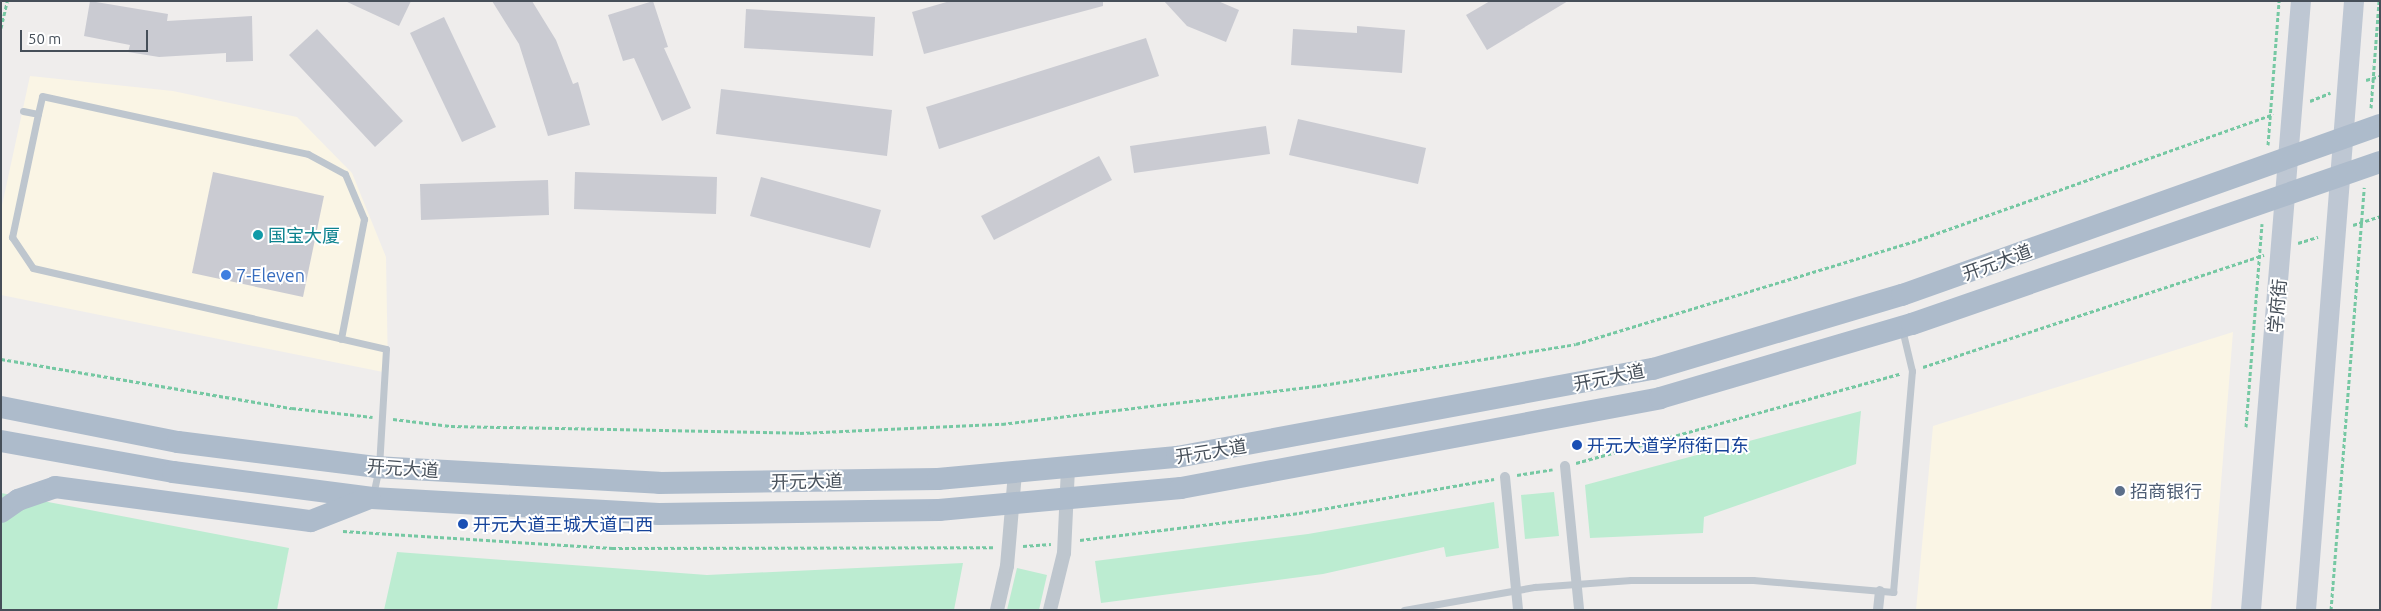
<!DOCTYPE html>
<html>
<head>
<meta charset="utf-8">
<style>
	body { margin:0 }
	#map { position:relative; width:2381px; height:611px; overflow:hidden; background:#efedec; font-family:Ubuntu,"Noto Sans SC",sans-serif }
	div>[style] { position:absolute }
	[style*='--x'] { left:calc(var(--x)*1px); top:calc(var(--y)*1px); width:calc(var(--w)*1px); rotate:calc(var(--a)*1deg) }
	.commercial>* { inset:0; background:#faf5e5 }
	.green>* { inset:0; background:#bcecd1 }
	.building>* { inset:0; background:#cacbd2 }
	.path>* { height:3px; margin-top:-1.5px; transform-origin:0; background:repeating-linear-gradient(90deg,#76c8a3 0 4px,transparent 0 6.5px) }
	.service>* { height:7px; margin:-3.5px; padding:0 3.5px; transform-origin:3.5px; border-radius:3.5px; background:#bec6ce }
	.pedestrian>* { height:10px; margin:-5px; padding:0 5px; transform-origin:5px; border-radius:5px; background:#bec6ce }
	.minor>* { height:14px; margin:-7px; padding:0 7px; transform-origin:7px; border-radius:7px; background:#bec6ce }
	.secondary>* { height:20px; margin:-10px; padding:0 10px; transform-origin:10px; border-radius:10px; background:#bec7d3 }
	.primary>* { height:22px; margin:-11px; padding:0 11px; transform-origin:11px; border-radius:11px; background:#adbbcb }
	.dots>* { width:14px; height:14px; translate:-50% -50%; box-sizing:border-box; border:2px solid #fff; border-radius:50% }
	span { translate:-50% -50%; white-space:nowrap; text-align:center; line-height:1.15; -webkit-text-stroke:4px #fff; paint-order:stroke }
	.culture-label { font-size:18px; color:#0d838f }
	.left { translate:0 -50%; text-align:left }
	.street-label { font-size:18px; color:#464f59 }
	.shop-label { font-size:18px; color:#366cbe }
	.transit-label { font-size:18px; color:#164399 }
	.service-label { font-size:18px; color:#4e5e75 }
	.frame { position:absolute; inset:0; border:2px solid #464f59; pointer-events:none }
	.scale { position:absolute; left:20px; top:30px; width:128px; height:22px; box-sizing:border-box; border:2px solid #464f59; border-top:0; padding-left:6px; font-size:15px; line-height:18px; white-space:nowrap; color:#464f59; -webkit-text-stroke:4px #fff; paint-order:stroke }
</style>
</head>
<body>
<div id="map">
	<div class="commercial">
		<div style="clip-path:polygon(30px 76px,173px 91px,297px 117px,352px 173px,386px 257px,388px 373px,1px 295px,1px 210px)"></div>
		<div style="clip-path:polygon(2233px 332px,2211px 610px,1916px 610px,1933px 426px)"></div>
	</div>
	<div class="green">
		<div style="clip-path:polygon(1861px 411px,1856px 464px,1704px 517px,1703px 533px,1590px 538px,1585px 485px)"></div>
		<div style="clip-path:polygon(1554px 492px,1559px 536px,1525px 539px,1521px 495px)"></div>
		<div style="clip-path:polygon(1px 493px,289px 548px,277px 610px,1px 610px)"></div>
		<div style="clip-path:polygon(1494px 502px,1499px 548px,1446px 557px,1444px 547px,1323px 574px,1101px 603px,1095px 561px,1308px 534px)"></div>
		<div style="clip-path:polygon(397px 552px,707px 575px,963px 563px,954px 610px,384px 610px)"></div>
		<div style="clip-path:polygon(1017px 568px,1047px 575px,1039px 610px,1007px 610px)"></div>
	</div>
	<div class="building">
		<div style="clip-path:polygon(90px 1px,168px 14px,167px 21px,252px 16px,253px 61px,226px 62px,226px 53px,159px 57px,128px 52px,130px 45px,84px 36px)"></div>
		<div style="clip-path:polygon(345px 1px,411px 1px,399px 26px)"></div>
		<div style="clip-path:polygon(492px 1px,532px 1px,556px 40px,573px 84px,578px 82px,590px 125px,548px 136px,519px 44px)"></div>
		<div style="clip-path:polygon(653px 1px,668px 47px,664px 48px,691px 108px,662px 121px,634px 58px,623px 61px,608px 15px)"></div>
		<div style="clip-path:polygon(950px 1px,1103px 1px,1103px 6px,924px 54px,912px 12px)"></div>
		<div style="clip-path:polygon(1164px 1px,1218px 1px,1239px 10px,1226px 42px,1187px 26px)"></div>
		<div style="clip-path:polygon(1490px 1px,1568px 1px,1487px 50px,1466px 15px)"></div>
		<div style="clip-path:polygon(746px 9px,875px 17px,873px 56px,744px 48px)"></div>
		<div style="clip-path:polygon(444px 17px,496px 127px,462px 142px,410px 33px)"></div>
		<div style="clip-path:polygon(1357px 26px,1405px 30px,1402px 73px,1291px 65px,1293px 29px,1357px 33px)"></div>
		<div style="clip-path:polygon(317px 29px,403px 121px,375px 147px,289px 55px)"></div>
		<div style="clip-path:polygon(1146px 38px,1159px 76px,939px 149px,926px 107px)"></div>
		<div style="clip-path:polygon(721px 89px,892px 110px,887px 156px,716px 134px)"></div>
		<div style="clip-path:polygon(1298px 119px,1426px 148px,1418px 184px,1289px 155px)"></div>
		<div style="clip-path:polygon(1266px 126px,1270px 154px,1134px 173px,1130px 146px)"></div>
		<div style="clip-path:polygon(1099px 156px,1112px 180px,994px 240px,981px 216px)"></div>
		<div style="clip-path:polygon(213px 172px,324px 196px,303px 297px,192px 273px)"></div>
		<div style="clip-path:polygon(575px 172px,717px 177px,716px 214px,574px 209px)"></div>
		<div style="clip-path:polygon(761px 177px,881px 210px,870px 248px,750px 216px)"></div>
		<div style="clip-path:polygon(548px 180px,549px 215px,421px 220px,420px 184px)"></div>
	</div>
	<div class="path">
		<div style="--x:1;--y:28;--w:28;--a:-77"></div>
		<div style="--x:2366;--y:80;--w:15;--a:-16"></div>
		<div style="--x:2310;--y:101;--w:22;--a:-22"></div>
		<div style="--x:2371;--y:108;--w:107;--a:-85.7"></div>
		<div style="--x:2268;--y:145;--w:144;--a:-85.6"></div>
		<div style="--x:2353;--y:225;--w:28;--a:-18"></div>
		<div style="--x:2298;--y:243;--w:21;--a:-17"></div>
		<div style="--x:1;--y:359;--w:295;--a:9.6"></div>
		<div style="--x:292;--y:408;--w:81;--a:6.4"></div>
		<div style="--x:1923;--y:367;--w:359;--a:-18.2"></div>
		<div style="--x:393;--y:419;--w:58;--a:6.9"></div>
		<div style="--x:451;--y:426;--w:349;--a:1.1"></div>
		<div style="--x:800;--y:433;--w:202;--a:-2.6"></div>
		<div style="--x:1002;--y:424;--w:317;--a:-6.9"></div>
		<div style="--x:1317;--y:386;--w:262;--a:-9.2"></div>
		<div style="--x:1576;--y:344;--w:357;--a:-16.9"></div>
		<div style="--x:1918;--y:240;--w:377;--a:-19.5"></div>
		<div style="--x:2246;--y:427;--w:204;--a:-85.5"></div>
		<div style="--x:1576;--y:463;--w:336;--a:-15.4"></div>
		<div style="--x:1517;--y:475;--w:36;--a:-9"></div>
		<div style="--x:343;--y:531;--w:270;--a:3.6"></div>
		<div style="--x:612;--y:548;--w:382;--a:-0.1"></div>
		<div style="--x:1080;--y:540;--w:221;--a:-7"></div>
		<div style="--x:1299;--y:513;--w:198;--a:-9.9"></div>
		<div style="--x:1023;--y:546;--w:28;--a:-4"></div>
		<div style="--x:2331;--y:610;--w:424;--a:-85.5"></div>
	</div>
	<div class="service">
		<div style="--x:23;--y:111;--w:15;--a:11"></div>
		<div style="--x:38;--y:114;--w:126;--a:101.9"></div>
		<div style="--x:12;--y:237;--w:37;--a:56"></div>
		<div style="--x:33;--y:268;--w:362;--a:12.9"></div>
		<div style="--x:386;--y:349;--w:118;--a:93.4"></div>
		<div style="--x:379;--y:467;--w:29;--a:102"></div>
		<div style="--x:38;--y:114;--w:18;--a:-77"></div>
		<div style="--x:42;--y:96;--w:272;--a:12.3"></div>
		<div style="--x:308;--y:154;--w:42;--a:28.4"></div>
		<div style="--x:345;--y:174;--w:49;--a:67.1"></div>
		<div style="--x:364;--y:219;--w:122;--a:100.9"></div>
		<div style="--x:1404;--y:610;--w:133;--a:-10"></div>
		<div style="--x:1535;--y:587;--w:96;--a:-4.2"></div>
		<div style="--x:1631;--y:580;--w:122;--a:0"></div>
		<div style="--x:1753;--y:580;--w:141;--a:4.9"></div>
		<div style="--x:1893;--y:592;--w:222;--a:-85.1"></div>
		<div style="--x:1912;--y:371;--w:43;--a:-103.4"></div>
	</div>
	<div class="pedestrian">
		<div style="--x:1565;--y:466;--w:145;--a:84.4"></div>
		<div style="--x:1505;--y:477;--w:134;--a:84.4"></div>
		<div style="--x:1878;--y:610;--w:19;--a:-84"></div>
	</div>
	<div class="minor">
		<div style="--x:997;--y:610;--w:45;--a:-77.2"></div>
		<div style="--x:1007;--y:566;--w:94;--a:-85.1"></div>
		<div style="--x:1050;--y:610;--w:59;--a:-76.2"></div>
		<div style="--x:1064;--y:553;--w:86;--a:-87.3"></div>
	</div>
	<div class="secondary">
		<div style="--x:2251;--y:610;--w:611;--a:-85.31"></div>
		<div style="--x:2306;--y:610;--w:611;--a:-85.49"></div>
	</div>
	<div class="primary">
		<div style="--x:1;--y:407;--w:180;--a:11.2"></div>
		<div style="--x:178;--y:442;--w:199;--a:7.2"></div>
		<div style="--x:375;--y:467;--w:284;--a:3.2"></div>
		<div style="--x:659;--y:483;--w:279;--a:-0.8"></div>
		<div style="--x:938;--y:479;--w:240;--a:-5.3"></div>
		<div style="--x:1177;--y:457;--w:484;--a:-10.5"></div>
		<div style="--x:1653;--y:369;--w:260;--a:-16.6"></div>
		<div style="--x:1902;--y:295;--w:507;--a:-19.58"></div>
		<div style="--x:1;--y:441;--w:175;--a:10.2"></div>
		<div style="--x:173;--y:472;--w:201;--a:7.4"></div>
		<div style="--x:372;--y:498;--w:287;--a:3.2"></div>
		<div style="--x:659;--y:514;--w:280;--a:-0.8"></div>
		<div style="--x:939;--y:510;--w:243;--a:-5.2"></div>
		<div style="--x:1181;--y:488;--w:487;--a:-10.6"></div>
		<div style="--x:1660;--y:398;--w:263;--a:-16.4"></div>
		<div style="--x:1912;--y:324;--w:495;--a:-19.1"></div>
		<div style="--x:1;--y:512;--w:21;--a:-35"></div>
		<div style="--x:18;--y:500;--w:39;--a:-19"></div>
		<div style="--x:55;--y:487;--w:258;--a:7.6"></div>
		<div style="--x:311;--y:521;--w:63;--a:-21.3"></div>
	</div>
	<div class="dots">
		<div style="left:258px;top:235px;background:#0f9aa8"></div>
		<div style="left:226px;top:275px;background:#3f7fe0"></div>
		<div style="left:1577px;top:445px;background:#1a4fb4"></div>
		<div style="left:2120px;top:491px;background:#5c6f8a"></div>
		<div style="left:463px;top:524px;background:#1a4fb4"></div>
	</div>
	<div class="culture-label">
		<span class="left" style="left:268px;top:235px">国宝大厦</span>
	</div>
	<div class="street-label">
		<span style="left:1997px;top:262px;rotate:-20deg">开元大道</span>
		<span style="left:2277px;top:306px;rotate:-85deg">学府街</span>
		<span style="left:1609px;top:377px;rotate:-11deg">开元大道</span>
		<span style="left:1211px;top:451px;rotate:-9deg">开元大道</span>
		<span style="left:403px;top:468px;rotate:4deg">开元大道</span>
		<span style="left:807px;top:481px;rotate:-1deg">开元大道</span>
	</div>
	<div class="shop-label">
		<span class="left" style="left:236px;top:275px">7-Eleven</span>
	</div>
	<div class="transit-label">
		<span class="left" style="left:1587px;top:445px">开元大道学府街口东</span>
		<span class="left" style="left:473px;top:524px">开元大道王城大道口西</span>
	</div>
	<div class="service-label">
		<span class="left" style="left:2130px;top:491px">招商银行</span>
	</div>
	<div class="frame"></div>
	<div class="scale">50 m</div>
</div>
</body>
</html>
